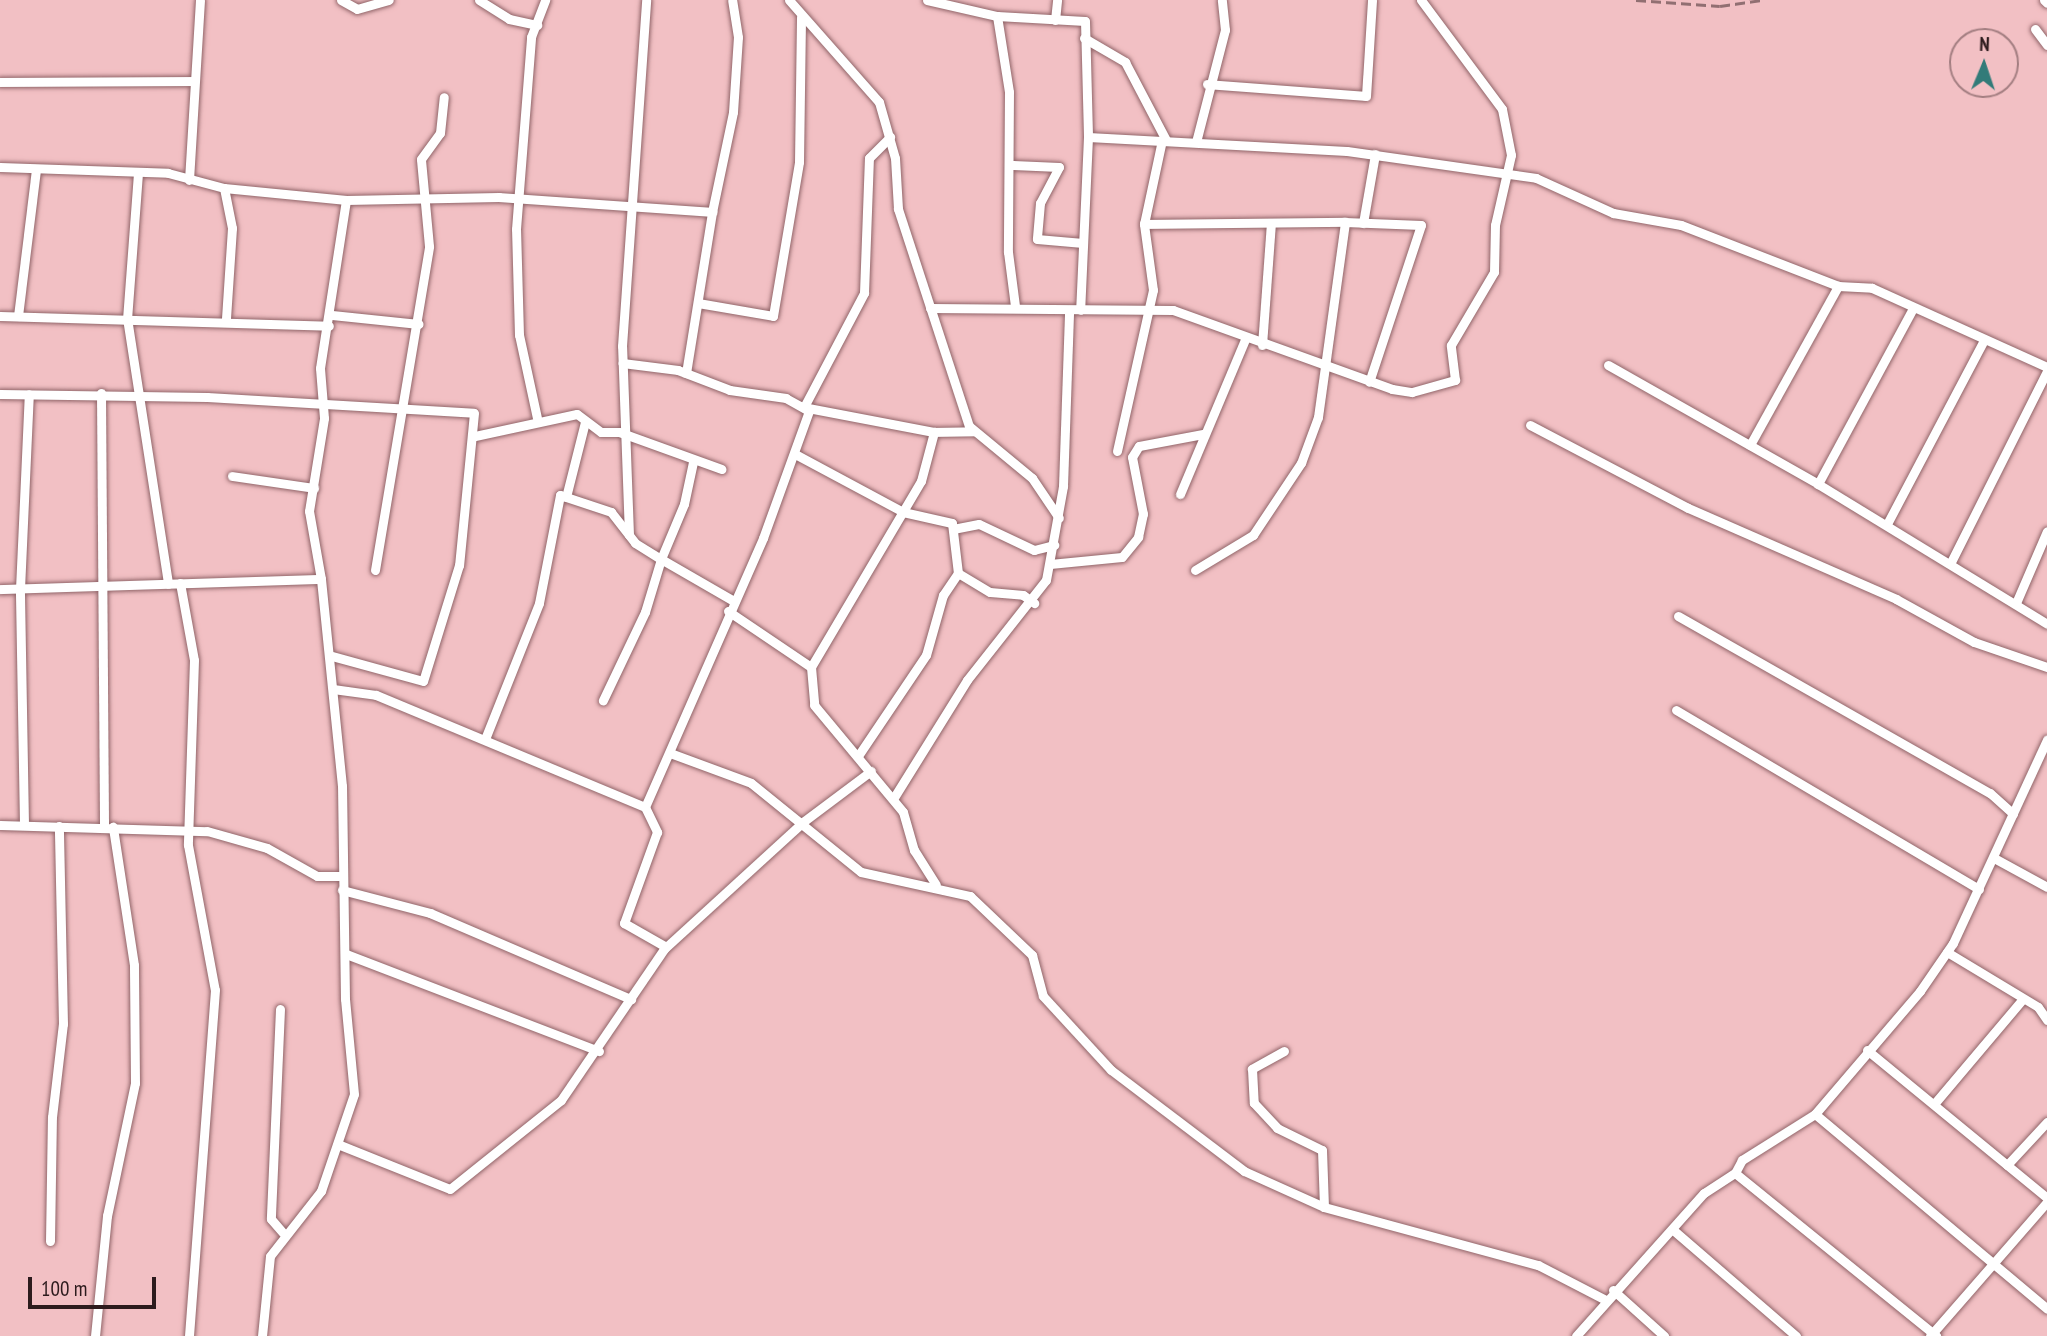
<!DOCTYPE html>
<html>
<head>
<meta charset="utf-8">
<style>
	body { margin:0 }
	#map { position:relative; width:2047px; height:1336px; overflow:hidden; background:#f2c0c4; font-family:"PT Sans Narrow",sans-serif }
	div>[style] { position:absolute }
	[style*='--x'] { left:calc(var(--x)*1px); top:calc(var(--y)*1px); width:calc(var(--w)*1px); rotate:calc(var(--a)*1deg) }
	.roads { filter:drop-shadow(0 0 2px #916569) drop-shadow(0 0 2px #916569) }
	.street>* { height:9px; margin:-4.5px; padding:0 4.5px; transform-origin:4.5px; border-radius:4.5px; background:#fff }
	.rail>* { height:2.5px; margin-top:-1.25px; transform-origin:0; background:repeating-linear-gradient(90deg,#916f72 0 10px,transparent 0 15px) }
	span { translate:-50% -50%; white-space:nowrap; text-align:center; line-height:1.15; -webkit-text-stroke:7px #f2c0c4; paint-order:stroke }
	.north { position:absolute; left:1949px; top:28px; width:70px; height:70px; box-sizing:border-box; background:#f2c0c4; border:2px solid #a37e81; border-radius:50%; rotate:2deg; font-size:19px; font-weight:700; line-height:28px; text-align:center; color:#2d1b1d }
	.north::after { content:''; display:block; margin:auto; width:24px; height:32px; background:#327b79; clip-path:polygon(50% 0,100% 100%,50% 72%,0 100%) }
	.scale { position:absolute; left:28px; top:1277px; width:128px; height:32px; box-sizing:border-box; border:4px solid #2d1b1d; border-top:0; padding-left:9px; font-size:21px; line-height:24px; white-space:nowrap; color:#2d1b1d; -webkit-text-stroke:5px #f2c0c4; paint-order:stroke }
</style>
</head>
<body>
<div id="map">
	<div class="roads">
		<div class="street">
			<div style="--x:341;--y:0;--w:18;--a:29"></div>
			<div style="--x:357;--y:9;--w:33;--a:-16"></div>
			<div style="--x:479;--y:0;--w:36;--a:32"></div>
			<div style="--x:509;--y:19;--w:29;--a:12"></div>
			<div style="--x:789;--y:0;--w:136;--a:48.6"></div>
			<div style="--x:879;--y:102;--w:58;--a:74.1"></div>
			<div style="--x:895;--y:158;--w:51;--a:86.6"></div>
			<div style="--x:898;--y:209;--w:228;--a:71.9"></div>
			<div style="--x:969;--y:426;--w:82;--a:39.5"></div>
			<div style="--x:1032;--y:478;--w:48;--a:56"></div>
			<div style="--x:927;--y:0;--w:72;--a:12.9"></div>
			<div style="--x:997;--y:16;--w:88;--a:3.3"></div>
			<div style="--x:1085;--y:21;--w:116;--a:88.5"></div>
			<div style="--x:1088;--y:137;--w:173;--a:92.6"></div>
			<div style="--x:2044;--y:0;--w:4;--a:45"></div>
			<div style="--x:997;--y:16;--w:77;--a:81"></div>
			<div style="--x:1009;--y:92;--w:160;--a:90.4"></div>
			<div style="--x:1008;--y:252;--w:54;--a:82.6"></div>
			<div style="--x:1055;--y:20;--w:20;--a:-84"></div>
			<div style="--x:2035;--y:29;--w:20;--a:53"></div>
			<div style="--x:1084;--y:38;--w:48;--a:30.3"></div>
			<div style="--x:1125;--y:62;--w:88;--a:62.3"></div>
			<div style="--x:0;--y:82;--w:194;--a:-0.3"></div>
			<div style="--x:1207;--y:84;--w:159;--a:4.3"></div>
			<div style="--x:1366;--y:96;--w:96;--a:-86.4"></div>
			<div style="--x:1088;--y:137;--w:259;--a:3.1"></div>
			<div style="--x:1347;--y:151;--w:191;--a:8.1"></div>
			<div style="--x:1536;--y:178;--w:85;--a:24.4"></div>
			<div style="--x:1613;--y:213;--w:69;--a:10"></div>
			<div style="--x:1681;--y:225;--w:168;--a:21.2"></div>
			<div style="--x:1838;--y:286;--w:34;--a:3"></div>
			<div style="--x:1872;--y:288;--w:192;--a:24.3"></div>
			<div style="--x:1196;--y:142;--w:116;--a:-75.5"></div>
			<div style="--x:1225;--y:30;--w:30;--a:-96"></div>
			<div style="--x:1013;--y:165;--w:46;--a:2.5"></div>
			<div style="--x:1059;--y:167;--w:41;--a:117.8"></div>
			<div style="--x:1040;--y:203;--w:36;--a:95"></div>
			<div style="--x:1037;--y:239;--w:46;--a:5"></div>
			<div style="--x:0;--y:167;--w:168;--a:2"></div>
			<div style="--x:168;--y:173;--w:58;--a:15"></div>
			<div style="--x:224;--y:188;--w:123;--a:5.6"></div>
			<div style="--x:346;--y:200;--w:153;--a:-1.1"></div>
			<div style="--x:499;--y:197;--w:214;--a:4"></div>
			<div style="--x:712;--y:212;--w:102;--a:-78.1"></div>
			<div style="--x:733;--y:112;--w:75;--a:-86.2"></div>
			<div style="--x:738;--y:37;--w:37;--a:-99"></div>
			<div style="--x:138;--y:173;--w:145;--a:94.3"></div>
			<div style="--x:127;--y:318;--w:269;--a:81.2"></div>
			<div style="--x:189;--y:180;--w:180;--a:-86.5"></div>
			<div style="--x:224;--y:188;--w:41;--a:78.7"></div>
			<div style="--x:232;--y:228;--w:91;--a:93.8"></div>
			<div style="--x:1363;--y:223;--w:70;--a:-80.1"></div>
			<div style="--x:1144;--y:224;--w:201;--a:-0.6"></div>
			<div style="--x:698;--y:303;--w:76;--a:9.8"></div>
			<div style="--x:773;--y:316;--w:156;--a:-80.4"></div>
			<div style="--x:799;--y:162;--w:145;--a:-89.2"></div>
			<div style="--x:930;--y:308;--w:243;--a:0.5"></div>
			<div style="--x:1173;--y:310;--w:233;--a:19.8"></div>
			<div style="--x:1392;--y:389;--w:20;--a:9"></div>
			<div style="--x:1412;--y:392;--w:45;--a:-15.6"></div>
			<div style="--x:1455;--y:380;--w:35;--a:-97"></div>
			<div style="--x:1451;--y:345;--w:85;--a:-59.5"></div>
			<div style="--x:1494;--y:272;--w:47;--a:-88.8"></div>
			<div style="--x:1495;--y:225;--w:72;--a:-77.1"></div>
			<div style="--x:1511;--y:155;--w:47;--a:-101.1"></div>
			<div style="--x:1502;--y:109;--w:136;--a:-126.6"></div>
			<div style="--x:1912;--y:310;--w:198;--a:118.4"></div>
			<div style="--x:1818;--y:484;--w:268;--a:31.4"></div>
			<div style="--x:332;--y:315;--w:87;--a:5.9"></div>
			<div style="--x:0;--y:316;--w:329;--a:1.7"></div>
			<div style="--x:18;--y:316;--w:148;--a:-83"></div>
			<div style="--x:1262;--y:345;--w:122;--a:-85.8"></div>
			<div style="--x:1608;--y:365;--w:241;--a:29.5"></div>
			<div style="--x:686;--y:373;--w:163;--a:-80.8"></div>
			<div style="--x:101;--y:393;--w:434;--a:89.6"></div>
			<div style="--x:0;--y:394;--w:207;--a:0.8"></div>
			<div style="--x:207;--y:397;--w:267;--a:3.4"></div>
			<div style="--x:474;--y:413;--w:153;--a:95.6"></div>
			<div style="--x:459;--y:565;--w:121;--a:107.2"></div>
			<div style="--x:423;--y:681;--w:94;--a:-164.6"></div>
			<div style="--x:805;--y:405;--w:127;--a:-62.2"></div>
			<div style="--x:864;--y:293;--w:135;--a:-87.9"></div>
			<div style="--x:869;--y:158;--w:30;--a:-45"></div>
			<div style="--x:808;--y:408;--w:128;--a:10.8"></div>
			<div style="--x:537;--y:418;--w:85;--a:-102.2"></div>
			<div style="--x:519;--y:335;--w:106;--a:-91.6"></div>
			<div style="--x:516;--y:229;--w:193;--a:-85.5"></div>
			<div style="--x:531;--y:37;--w:40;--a:-69"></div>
			<div style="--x:1530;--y:425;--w:178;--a:27.7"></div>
			<div style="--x:1688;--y:508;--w:227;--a:23.6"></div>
			<div style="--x:1896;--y:599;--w:89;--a:28.9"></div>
			<div style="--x:1974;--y:642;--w:77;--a:18.9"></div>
			<div style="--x:475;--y:436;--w:104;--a:-12.2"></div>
			<div style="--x:577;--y:414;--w:30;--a:37"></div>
			<div style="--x:601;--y:432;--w:18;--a:0"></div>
			<div style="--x:619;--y:432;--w:109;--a:19.9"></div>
			<div style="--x:1750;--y:445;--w:182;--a:-61"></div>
			<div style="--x:1117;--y:451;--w:165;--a:-77.4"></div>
			<div style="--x:1153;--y:290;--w:67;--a:-97.8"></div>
			<div style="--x:1144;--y:224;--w:86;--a:-77.9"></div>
			<div style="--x:795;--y:454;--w:123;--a:28.2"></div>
			<div style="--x:903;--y:512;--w:50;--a:12.7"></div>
			<div style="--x:952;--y:523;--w:50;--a:83.2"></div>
			<div style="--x:958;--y:573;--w:27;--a:124"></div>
			<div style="--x:943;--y:595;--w:62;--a:105.8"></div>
			<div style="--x:926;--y:655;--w:122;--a:124"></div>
			<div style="--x:693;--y:462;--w:43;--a:102.1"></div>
			<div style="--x:684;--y:504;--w:60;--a:112.7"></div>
			<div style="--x:661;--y:559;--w:82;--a:30"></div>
			<div style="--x:232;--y:476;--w:83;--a:8.3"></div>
			<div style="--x:1180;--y:494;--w:170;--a:-67.2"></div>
			<div style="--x:566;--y:497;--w:77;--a:-75.8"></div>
			<div style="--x:1887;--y:524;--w:208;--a:-62.2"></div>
			<div style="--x:953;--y:529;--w:26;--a:-11"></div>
			<div style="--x:979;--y:524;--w:61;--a:25.3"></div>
			<div style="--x:1034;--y:550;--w:21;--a:-14"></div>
			<div style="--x:629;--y:535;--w:189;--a:-92.1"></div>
			<div style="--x:622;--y:346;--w:347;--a:-86"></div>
			<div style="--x:1951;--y:562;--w:214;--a:-63.3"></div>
			<div style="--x:1050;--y:564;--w:72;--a:-5.6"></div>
			<div style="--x:1122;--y:557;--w:26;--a:-51"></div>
			<div style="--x:1138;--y:537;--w:24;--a:-78"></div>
			<div style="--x:1143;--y:514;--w:58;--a:-100.9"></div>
			<div style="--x:1132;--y:457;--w:13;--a:-58"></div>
			<div style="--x:1139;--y:446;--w:65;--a:-10.6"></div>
			<div style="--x:375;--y:570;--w:328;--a:-80.5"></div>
			<div style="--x:429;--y:246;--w:87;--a:-95.3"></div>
			<div style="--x:421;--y:159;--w:32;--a:-54"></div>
			<div style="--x:440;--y:133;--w:36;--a:-84"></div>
			<div style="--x:1195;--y:570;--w:68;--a:-31.1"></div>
			<div style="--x:1253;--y:535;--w:87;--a:-56.3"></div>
			<div style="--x:1301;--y:463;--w:49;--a:-69.7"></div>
			<div style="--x:1318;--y:417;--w:197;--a:-82.1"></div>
			<div style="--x:1345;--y:222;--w:76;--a:2.3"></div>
			<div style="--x:1421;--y:225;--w:165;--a:108.3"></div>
			<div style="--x:958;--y:573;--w:37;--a:31"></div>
			<div style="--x:990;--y:592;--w:33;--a:5"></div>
			<div style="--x:1023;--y:595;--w:14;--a:36"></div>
			<div style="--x:180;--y:583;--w:78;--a:79.7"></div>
			<div style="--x:194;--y:660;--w:185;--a:91.9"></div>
			<div style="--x:188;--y:845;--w:147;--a:79.5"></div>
			<div style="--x:215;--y:990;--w:347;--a:94.3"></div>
			<div style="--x:0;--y:589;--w:321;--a:-1.8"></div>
			<div style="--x:321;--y:579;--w:69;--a:-100"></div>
			<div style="--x:309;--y:511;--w:94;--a:-80.8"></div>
			<div style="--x:324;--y:418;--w:50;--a:-94.6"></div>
			<div style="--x:320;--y:368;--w:170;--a:-81.2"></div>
			<div style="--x:2016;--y:603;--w:78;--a:-66.7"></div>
			<div style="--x:728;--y:611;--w:100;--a:34"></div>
			<div style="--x:811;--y:667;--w:38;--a:85"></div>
			<div style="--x:814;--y:705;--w:139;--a:50.2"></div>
			<div style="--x:903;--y:812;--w:40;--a:74"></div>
			<div style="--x:914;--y:850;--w:41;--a:57.8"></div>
			<div style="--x:1678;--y:616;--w:359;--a:29.6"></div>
			<div style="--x:1990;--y:793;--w:31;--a:42"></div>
			<div style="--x:811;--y:667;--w:216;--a:-59.4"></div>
			<div style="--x:921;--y:481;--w:51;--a:-75.1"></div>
			<div style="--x:934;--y:432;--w:39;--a:-1"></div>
			<div style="--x:333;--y:689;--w:43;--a:7.9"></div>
			<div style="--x:376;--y:695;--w:291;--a:22.6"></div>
			<div style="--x:645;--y:807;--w:294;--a:-66.3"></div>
			<div style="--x:763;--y:538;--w:135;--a:-70.1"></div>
			<div style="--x:809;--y:411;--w:26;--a:-151"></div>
			<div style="--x:786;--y:398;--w:57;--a:-171.9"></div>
			<div style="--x:730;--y:390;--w:56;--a:-159"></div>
			<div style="--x:678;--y:370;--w:56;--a:-172.9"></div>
			<div style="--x:1676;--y:710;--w:352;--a:30.6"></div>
			<div style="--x:485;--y:739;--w:146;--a:-68.3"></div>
			<div style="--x:539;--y:603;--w:110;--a:-79"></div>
			<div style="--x:560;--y:495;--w:54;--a:18.4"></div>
			<div style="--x:611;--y:512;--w:39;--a:52"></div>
			<div style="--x:635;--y:543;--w:31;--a:32"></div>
			<div style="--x:661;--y:559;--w:55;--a:106.8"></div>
			<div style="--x:645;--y:612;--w:98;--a:115.5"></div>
			<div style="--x:670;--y:753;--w:86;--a:20.3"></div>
			<div style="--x:751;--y:783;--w:141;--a:39"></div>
			<div style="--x:861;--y:872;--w:112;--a:12.4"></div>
			<div style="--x:970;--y:896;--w:86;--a:43.6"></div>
			<div style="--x:1032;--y:955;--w:42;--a:75"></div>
			<div style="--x:1043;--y:996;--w:100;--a:47.4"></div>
			<div style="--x:1111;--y:1070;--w:167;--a:37.2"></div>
			<div style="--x:1244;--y:1171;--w:88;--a:24.2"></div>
			<div style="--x:893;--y:799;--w:140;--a:-58.1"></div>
			<div style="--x:967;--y:680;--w:127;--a:-51.7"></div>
			<div style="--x:1046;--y:580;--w:96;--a:-79.7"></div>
			<div style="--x:1063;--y:486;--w:176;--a:-88"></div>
			<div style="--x:645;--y:807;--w:28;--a:64"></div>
			<div style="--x:657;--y:832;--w:97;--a:109.9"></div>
			<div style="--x:624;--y:923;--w:48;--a:29.7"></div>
			<div style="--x:24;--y:824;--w:235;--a:-91"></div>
			<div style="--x:20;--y:589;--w:195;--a:-87.4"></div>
			<div style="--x:0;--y:825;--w:207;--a:1.7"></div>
			<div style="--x:207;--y:831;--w:62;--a:15.8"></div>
			<div style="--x:267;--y:848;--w:57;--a:29.2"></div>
			<div style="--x:317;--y:876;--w:24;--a:0"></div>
			<div style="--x:1994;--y:858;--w:60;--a:28.7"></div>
			<div style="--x:342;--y:890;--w:91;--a:14.6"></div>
			<div style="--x:430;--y:913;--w:219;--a:23.2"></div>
			<div style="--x:1947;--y:952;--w:106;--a:31.1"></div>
			<div style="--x:2038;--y:1007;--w:16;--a:55"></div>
			<div style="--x:346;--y:954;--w:271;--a:21"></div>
			<div style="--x:280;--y:1009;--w:210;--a:92.5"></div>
			<div style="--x:271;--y:1219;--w:18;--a:49"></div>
			<div style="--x:1867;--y:1050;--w:233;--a:39.4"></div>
			<div style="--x:1284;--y:1051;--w:37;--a:151"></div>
			<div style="--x:1252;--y:1069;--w:34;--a:87"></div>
			<div style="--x:1254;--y:1103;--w:34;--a:47"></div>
			<div style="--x:1277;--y:1128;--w:50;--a:26.1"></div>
			<div style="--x:1322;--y:1150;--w:57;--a:88"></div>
			<div style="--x:1324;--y:1207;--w:222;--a:15.2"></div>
			<div style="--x:1538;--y:1265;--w:74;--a:27.3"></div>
			<div style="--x:1934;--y:1104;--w:136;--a:-49.8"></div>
			<div style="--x:1815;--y:1114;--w:303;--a:40"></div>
			<div style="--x:340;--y:1145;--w:118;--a:21.8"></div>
			<div style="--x:450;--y:1189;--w:142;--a:-38.7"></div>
			<div style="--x:561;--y:1100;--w:183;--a:-55.7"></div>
			<div style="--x:664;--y:949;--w:188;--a:-42.4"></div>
			<div style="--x:803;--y:822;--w:85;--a:-36.9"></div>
			<div style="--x:2007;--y:1165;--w:59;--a:-47.1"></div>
			<div style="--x:1735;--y:1173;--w:259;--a:39"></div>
			<div style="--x:1672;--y:1229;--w:164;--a:40.8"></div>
			<div style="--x:50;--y:1241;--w:124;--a:-89.1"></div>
			<div style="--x:52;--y:1117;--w:94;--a:-83.3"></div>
			<div style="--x:63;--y:1024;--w:198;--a:-91.2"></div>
			<div style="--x:1613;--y:1290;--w:69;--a:42"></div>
			<div style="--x:95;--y:1336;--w:121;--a:-84.3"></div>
			<div style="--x:107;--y:1216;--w:136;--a:-78.1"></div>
			<div style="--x:135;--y:1083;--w:118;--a:-90.5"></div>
			<div style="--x:134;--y:965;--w:140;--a:-98.7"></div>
			<div style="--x:262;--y:1336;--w:80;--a:-84.3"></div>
			<div style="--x:270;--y:1256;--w:83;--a:-51.9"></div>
			<div style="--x:321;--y:1191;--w:102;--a:-71.2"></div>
			<div style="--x:354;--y:1094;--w:95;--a:-95.4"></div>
			<div style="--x:345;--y:999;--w:213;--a:-90.8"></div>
			<div style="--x:342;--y:786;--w:208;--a:-95.8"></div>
			<div style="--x:1576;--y:1336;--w:192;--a:-48.2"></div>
			<div style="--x:1704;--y:1193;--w:37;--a:-33"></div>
			<div style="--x:1735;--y:1173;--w:15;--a:-62"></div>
			<div style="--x:1742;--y:1160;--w:86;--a:-32.2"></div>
			<div style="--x:1815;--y:1114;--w:162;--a:-49.5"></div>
			<div style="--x:1920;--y:991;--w:58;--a:-55.5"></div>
			<div style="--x:1953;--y:943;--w:224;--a:-65.2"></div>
			<div style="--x:1930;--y:1336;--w:178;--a:-48.9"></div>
		</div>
	</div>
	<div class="rail">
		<div style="--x:1636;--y:0;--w:84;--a:4.1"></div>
		<div style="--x:1720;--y:6;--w:42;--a:-8.1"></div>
	</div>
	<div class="north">N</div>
	<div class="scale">100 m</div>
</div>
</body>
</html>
